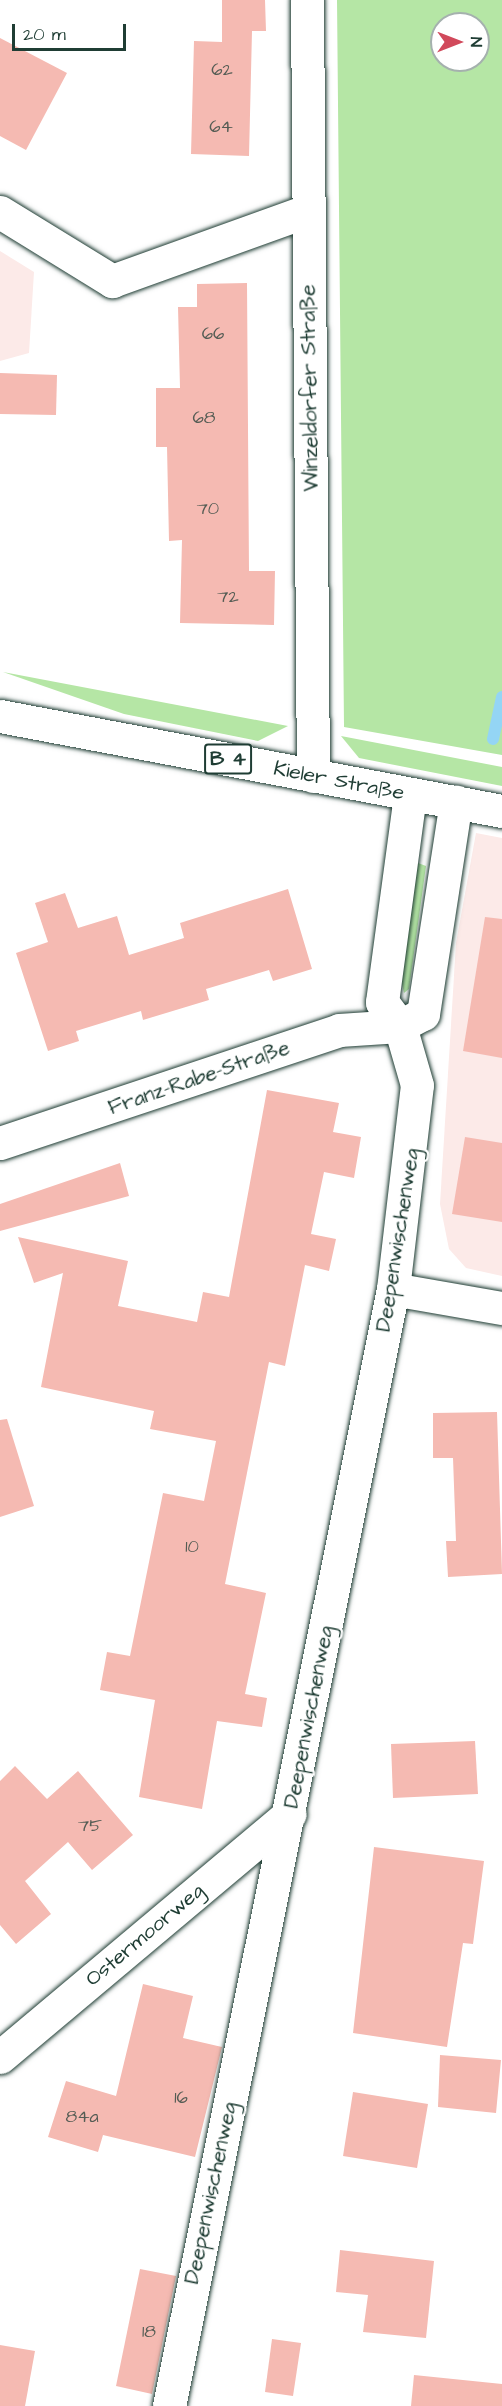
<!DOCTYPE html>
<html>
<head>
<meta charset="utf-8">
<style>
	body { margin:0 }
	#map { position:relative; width:502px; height:2406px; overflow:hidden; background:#fff; font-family:"Architects Daughter",sans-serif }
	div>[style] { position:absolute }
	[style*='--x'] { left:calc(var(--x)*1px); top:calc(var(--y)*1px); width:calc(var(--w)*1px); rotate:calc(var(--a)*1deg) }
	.built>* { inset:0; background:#fceae8 }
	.green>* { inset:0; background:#b5e6a5 }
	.stream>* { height:12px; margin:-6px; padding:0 6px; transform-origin:6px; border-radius:6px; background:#94d5f5 }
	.building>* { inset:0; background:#f5bab2 }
	.roads { filter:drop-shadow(0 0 2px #1f3d34) drop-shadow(0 0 2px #1f3d34) }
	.street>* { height:33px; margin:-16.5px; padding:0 16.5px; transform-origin:16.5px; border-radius:16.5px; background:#fff }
	.primary>* { height:33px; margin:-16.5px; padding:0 16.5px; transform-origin:16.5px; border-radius:16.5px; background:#fff }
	span { translate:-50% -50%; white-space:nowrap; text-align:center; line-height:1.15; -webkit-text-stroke:4.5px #fff; paint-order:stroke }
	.number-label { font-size:18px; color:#545c54 }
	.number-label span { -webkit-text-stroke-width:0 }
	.shield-label span { padding:2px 4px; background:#fff; border:2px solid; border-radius:4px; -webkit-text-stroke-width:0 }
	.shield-label { font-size:20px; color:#1f3d34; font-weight:700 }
	.street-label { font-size:21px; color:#1f3d34 }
	.north { position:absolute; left:430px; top:12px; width:60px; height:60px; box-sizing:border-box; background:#fff; border:2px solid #a5b1ae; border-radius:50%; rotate:90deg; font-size:16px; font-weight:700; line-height:24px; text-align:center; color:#1f3d34 }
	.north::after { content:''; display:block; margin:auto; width:21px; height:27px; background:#d1495b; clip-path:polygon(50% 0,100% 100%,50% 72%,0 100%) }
	.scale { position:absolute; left:12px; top:24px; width:114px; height:27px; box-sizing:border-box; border:3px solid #1f3d34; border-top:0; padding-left:8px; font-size:18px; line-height:21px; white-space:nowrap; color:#1f3d34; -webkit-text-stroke:4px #fff; paint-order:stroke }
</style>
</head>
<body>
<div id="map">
	<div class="built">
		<div style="clip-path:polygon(0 251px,34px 272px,29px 353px,0 361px)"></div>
		<div style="clip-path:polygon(476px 833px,502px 838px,502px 1276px,466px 1268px,449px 1249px,440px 1204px,456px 943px)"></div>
	</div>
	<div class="green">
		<div style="clip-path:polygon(evenodd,337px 0,502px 0,502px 755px,344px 727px,337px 0,442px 24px,478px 24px,478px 60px,442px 60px,442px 24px)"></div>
		<div style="clip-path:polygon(3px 672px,288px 726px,258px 741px,124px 714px)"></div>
		<div style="clip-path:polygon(341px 736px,502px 767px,502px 786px,359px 758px)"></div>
		<div style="clip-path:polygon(418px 863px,426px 866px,409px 989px,404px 993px,401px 980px)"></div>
	</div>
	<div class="stream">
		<div style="--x:493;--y:739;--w:43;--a:-77.9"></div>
	</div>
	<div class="building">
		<div style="clip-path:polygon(222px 0,265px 0,266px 31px,252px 31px,249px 156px,191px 154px,194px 41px,222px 42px)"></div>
		<div style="clip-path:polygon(0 38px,67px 73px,26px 150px,0 136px)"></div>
		<div style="clip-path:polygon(247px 283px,249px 571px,275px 571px,274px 625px,180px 623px,182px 540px,169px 541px,167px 447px,156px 447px,156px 388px,180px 388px,178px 307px,197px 307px,197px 284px)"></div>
		<div style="clip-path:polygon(0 373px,57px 375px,56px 415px,0 414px)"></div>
		<div style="clip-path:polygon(288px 889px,312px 969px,273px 981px,269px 970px,206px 989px,209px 1000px,143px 1020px,141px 1011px,76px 1031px,79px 1041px,48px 1051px,16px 953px,48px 942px,35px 903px,65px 893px,78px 928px,117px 916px,129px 955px,184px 938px,180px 923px)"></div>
		<div style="clip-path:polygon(485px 917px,502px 919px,502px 1058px,463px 1051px)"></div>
		<div style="clip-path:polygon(267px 1090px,339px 1103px,333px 1132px,361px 1137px,354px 1178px,324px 1172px,311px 1234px,336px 1239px,329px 1271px,305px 1265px,285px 1366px,269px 1362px,225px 1584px,266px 1593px,245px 1694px,267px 1698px,262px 1727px,217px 1721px,202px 1809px,139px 1797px,155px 1700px,100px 1690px,107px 1652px,130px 1656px,163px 1493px,204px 1501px,216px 1441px,150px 1429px,154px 1411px,41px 1387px,63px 1273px,34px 1283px,18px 1237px,128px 1261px,118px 1306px,197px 1322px,203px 1292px,229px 1297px)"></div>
		<div style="clip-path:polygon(465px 1137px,502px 1143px,502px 1222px,452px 1214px)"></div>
		<div style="clip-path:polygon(120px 1163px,129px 1196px,0 1231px,0 1204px)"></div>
		<div style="clip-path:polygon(497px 1412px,502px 1574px,448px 1577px,446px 1541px,456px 1541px,453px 1458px,433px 1458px,433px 1413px)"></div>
		<div style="clip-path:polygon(7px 1419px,34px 1506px,0 1517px,0 1420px)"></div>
		<div style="clip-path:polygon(475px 1741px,478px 1794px,393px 1798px,391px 1744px)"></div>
		<div style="clip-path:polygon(15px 1766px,47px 1799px,78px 1771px,133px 1835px,92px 1870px,68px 1842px,25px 1881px,51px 1914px,16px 1944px,0 1925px,0 1781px)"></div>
		<div style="clip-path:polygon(374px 1847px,484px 1861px,473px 1944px,463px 1943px,447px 2047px,353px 2033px)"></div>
		<div style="clip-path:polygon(143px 1984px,193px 1996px,183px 2038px,222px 2047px,195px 2157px,103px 2135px,98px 2152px,48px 2137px,66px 2081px,116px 2096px)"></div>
		<div style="clip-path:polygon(440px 2055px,501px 2060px,496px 2113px,438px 2107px)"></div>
		<div style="clip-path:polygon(353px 2092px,428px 2104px,417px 2168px,343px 2156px)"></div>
		<div style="clip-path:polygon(340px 2250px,434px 2261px,426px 2338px,363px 2332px,368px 2295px,336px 2292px)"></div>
		<div style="clip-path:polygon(140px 2269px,176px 2276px,152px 2394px,116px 2386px)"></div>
		<div style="clip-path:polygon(272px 2339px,301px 2343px,293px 2396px,265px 2392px)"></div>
		<div style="clip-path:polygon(0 2345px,35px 2351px,25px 2406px,0 2406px)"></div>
		<div style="clip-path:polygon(414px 2375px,502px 2384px,502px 2406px,411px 2406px)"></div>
	</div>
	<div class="roads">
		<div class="street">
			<div style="--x:307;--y:0;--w:776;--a:89.56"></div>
			<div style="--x:0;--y:212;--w:132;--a:31.6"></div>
			<div style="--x:112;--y:281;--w:209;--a:-19.8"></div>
			<div style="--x:0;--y:1143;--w:357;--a:-18.4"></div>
			<div style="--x:339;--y:1030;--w:61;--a:-3.8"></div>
			<div style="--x:400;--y:1026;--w:26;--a:-28"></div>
			<div style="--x:423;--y:1014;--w:215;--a:-81.2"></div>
			<div style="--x:393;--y:1289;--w:111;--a:9.9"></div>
			<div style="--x:0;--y:2057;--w:378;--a:-40"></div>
			<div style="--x:169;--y:2406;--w:1139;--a:-78.66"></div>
			<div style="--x:393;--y:1289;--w:205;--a:-83.3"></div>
			<div style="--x:417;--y:1085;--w:61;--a:-106.1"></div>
			<div style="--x:400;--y:1026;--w:30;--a:-127"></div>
			<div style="--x:382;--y:1002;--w:210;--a:-82.3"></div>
		</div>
		<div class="primary">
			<div style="--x:0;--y:716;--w:511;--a:10.72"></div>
		</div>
	</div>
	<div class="number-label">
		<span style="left:222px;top:70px">62</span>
		<span style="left:221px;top:127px">64</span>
		<span style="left:213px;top:334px">66</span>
		<span style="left:204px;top:418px">68</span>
		<span style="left:208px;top:509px">70</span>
		<span style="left:228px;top:597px">72</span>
		<span style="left:192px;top:1547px">10</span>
		<span style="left:90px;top:1826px">75</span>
		<span style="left:181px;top:2098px">16</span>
		<span style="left:82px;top:2117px">84a</span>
		<span style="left:149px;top:2332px">18</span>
	</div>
	<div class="shield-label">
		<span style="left:228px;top:759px">B 4</span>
	</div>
	<div class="street-label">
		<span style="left:310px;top:388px;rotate:-91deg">Winzeldorfer Straße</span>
		<span style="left:339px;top:781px;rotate:11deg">Kieler Straße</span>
		<span style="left:199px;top:1078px;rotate:-19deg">Franz-Rabe-Straße</span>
		<span style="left:398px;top:1240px;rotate:-81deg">Deepenwischenweg</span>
		<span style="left:309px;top:1717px;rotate:-79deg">Deepenwischenweg</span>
		<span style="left:145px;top:1935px;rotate:-40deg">Ostermoorweg</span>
		<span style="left:211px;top:2193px;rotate:-78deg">Deepenwischenweg</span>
	</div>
	<div class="north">N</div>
	<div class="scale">20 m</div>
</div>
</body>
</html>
